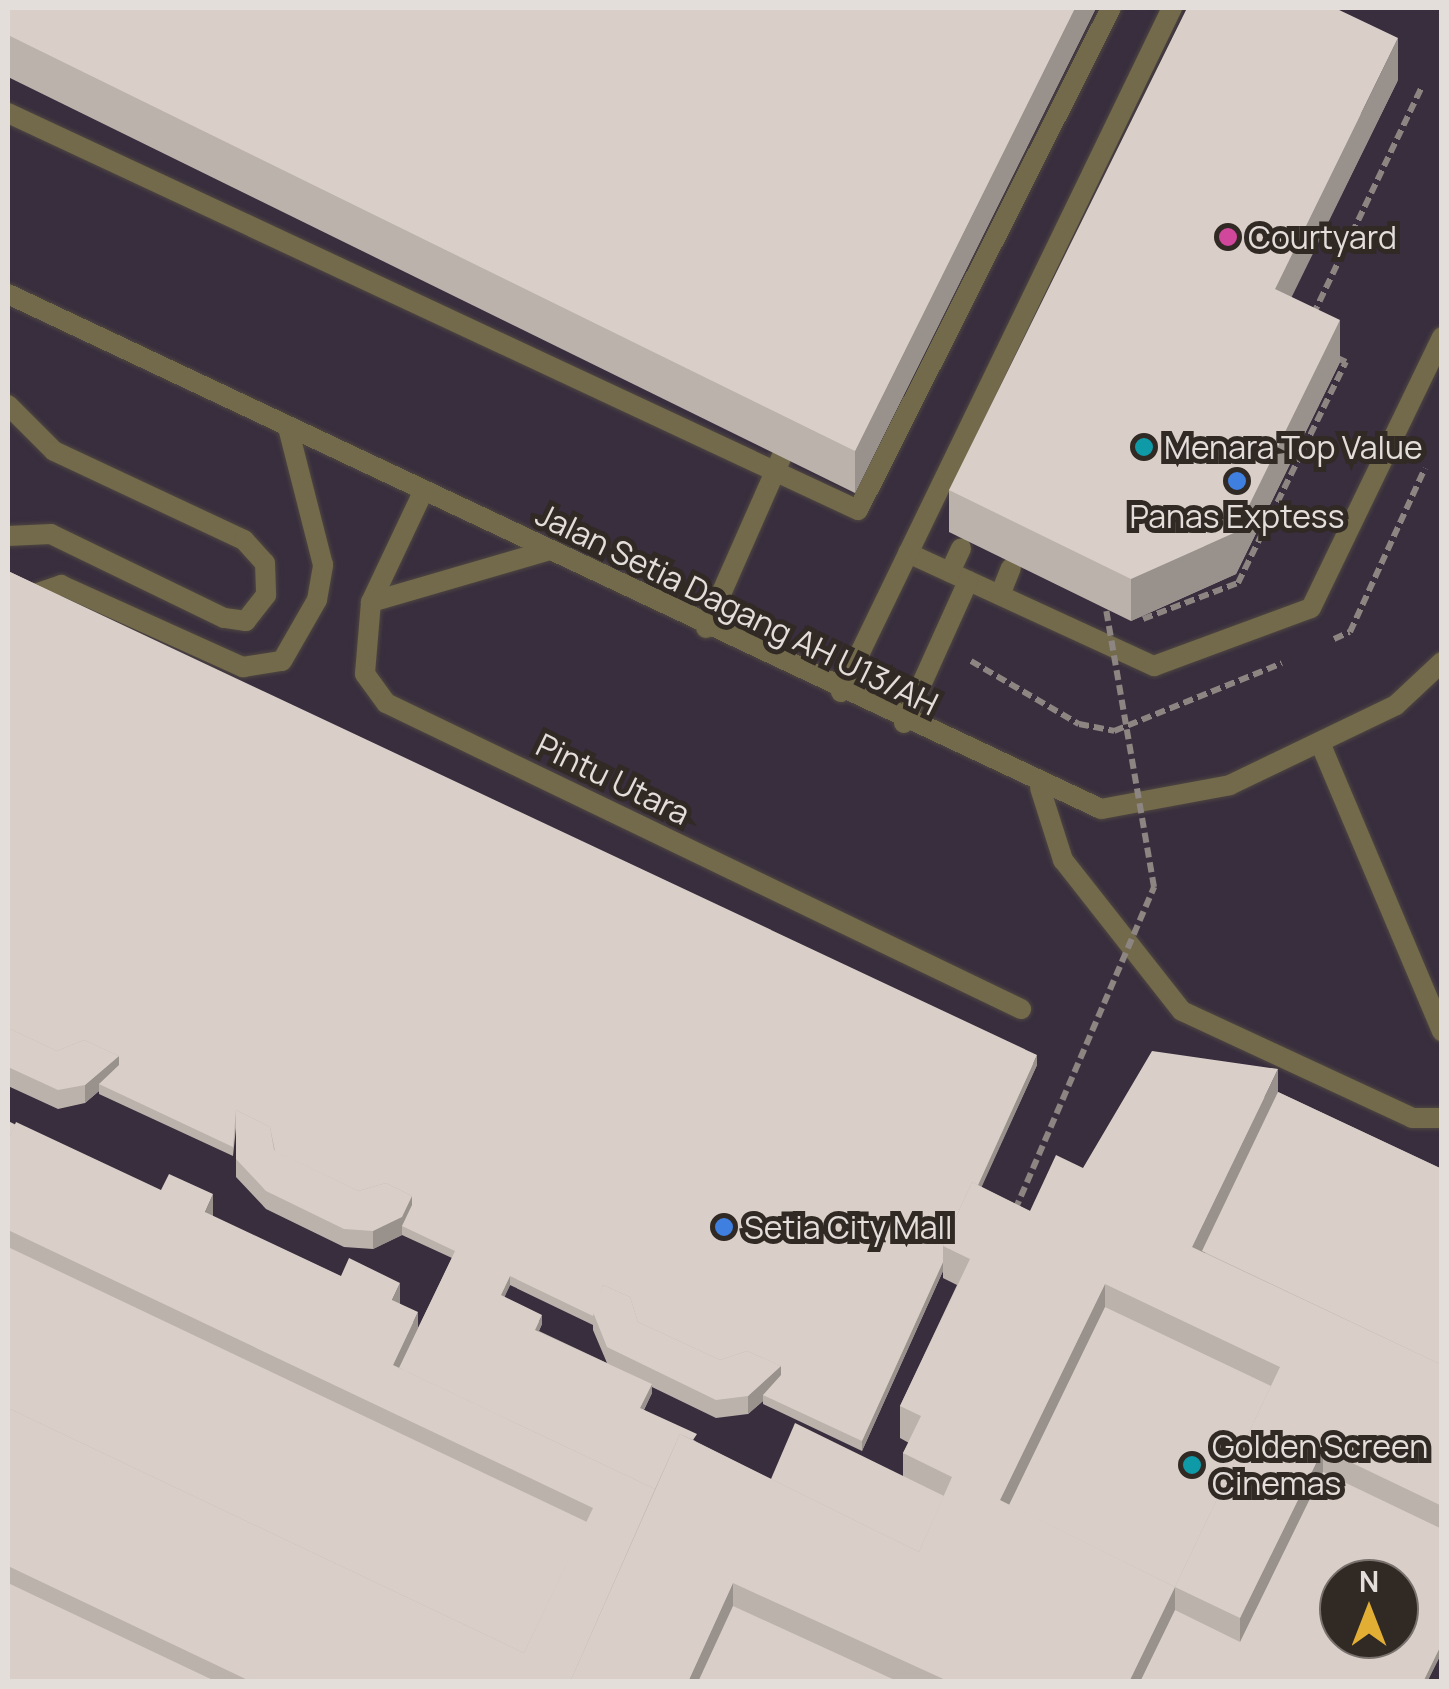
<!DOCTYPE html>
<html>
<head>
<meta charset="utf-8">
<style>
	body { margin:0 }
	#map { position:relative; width:1449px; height:1689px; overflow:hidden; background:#312924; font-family:Manrope,sans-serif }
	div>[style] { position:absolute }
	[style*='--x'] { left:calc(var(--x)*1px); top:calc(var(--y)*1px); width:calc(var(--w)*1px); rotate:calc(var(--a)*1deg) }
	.commercial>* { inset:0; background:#382e3e }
	.path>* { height:6px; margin-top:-3px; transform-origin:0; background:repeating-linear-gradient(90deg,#8c8581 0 10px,transparent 0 15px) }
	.roads { filter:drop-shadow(0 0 2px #4e4641) drop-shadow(0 0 2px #4e4641) }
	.lane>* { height:20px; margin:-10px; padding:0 10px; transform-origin:10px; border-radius:10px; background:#73694b }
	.street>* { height:20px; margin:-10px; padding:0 10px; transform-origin:10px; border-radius:10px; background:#73694b }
	.path-bridge>* { height:6px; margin-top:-3px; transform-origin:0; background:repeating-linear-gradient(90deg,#8c8581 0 10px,transparent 0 15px) }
	.wall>* { inset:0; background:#bbb2ac }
	.shaded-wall>* { inset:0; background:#98918c }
	.building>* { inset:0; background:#d9cfc8 }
	.dots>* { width:28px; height:28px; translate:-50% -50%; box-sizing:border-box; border:5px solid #312924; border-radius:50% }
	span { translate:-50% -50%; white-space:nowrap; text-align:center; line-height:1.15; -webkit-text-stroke:10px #312924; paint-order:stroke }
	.poi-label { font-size:32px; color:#e4dedb }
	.left { translate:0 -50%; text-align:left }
	.street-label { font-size:32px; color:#e4dedb }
	.frame { position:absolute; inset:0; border:10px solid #e4dedb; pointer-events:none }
	.north { position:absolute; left:1319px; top:1559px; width:100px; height:100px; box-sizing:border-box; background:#312924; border:2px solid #79716d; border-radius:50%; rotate:0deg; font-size:28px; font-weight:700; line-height:40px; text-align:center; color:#e4dedb }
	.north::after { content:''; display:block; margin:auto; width:35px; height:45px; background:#e2af34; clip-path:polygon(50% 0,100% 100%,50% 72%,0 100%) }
</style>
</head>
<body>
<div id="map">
	<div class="commercial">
		<div style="clip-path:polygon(evenodd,8px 8px,1441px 8px,1441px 1681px,8px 1682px,8px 8px,1339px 1579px,1399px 1579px,1399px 1639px,1339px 1639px,1339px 1579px)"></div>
	</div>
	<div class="path">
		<div style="--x:1313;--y:315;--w:254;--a:-64.5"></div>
		<div style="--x:1143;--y:619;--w:102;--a:-20.8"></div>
		<div style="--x:1238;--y:583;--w:246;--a:-64"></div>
		<div style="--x:1346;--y:362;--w:14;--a:-155"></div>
		<div style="--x:1334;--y:639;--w:17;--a:-24"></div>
		<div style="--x:1350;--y:632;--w:180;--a:-65.4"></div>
		<div style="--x:971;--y:661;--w:125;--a:30.3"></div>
		<div style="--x:1079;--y:724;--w:36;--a:11"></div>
		<div style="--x:1114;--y:731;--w:181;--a:-22"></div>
	</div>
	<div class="roads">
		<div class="lane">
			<div style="--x:8;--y:113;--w:938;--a:25.04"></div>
			<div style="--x:858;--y:510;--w:562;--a:-63.25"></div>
			<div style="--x:8;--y:405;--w:65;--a:45"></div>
			<div style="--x:54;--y:451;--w:210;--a:25.1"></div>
			<div style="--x:244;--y:540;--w:31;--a:48"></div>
			<div style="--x:265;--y:563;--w:32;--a:88"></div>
			<div style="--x:266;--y:595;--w:33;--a:128"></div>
			<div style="--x:246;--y:621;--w:22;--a:-172"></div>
			<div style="--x:224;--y:618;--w:192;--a:-154.1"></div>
			<div style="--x:51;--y:534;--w:43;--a:177.3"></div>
			<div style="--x:423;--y:492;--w:122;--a:115.3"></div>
			<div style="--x:371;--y:602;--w:72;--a:94.8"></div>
			<div style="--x:365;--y:674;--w:36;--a:54"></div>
			<div style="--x:386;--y:703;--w:705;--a:25.73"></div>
			<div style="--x:908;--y:553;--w:271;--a:24.7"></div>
			<div style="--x:1154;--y:666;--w:167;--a:-20.3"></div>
			<div style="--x:1311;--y:608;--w:301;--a:-64.2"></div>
			<div style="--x:950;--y:572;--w:26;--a:-65"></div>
			<div style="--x:35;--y:594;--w:28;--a:-19"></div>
			<div style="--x:61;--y:585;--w:200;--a:24.3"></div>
			<div style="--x:243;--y:667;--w:39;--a:-9"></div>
			<div style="--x:282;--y:661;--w:70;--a:-60.2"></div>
			<div style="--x:317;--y:600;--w:36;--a:-80"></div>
			<div style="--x:323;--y:565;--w:141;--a:-104.3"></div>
			<div style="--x:1000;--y:595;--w:29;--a:-68"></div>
			<div style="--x:371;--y:602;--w:183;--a:-16.2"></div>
			<div style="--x:706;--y:628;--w:213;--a:-66.2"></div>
			<div style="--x:841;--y:692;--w:760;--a:-64.18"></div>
			<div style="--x:904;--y:723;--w:156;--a:-65.7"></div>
			<div style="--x:1321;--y:745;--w:311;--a:67.1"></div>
			<div style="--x:1040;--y:788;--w:76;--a:72.3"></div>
			<div style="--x:1063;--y:860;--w:192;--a:51.8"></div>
			<div style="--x:1182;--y:1011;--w:254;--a:24.9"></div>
			<div style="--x:1412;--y:1118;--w:30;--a:0"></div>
		</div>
		<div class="street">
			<div style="--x:8;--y:294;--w:1208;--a:25.23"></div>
			<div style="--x:1101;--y:809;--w:131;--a:-10.5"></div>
			<div style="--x:1230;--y:785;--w:184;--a:-25.7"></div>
			<div style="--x:1396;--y:705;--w:63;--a:-43.1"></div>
		</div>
	</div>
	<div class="path-bridge">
		<div style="--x:1015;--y:1210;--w:352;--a:-66.7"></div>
		<div style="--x:1154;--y:887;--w:283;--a:-99.8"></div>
	</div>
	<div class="wall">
		<div style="clip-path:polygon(8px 8px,1096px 8px,855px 493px,8px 77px)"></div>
		<div style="clip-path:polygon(1398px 80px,1291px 297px,1340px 362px,1236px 574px,1131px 621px,949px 532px,949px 490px)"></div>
		<div style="clip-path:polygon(evenodd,8px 571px,1037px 1065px,981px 1187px,1030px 1211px,1083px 1168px,1278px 1092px,1442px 1169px,1442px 1652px,1427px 1682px,8px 1682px,8px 1121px,400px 1304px,418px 1328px,452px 1258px,402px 1235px,373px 1249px,344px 1247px,266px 1209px,236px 1177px,236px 1128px,233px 1156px,99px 1094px,99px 1091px,85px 1103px,58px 1109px,8px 1086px,8px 571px,943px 1271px,943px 1278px,957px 1285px,900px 1406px,900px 1438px,909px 1443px,903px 1453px,903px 1476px,771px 1479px,697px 1442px,644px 1410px,652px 1393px,652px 1387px,716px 1418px,748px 1414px,763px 1401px,763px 1404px,862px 1451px,943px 1271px,8px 571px,510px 1285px,593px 1325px,593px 1330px,607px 1363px,539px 1331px,542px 1324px,504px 1297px,510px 1285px)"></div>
	</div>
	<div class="shaded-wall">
		<div style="clip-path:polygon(1075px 8px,1096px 8px,855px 493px,855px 451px)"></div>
		<div style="clip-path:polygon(1398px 38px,1398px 80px,1275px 331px,1275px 289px)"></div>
		<div style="clip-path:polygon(1340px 320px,1340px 362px,1236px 574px,1131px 621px,1131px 579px)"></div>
		<div style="clip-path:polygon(1037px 1055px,1037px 1065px,953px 1250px,949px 1249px)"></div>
		<div style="clip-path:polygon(119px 1056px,119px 1074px,99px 1084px,99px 1091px,85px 1103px,85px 1085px)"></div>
		<div style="clip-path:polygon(1278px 1069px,1278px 1102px,1196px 1272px,1192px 1247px)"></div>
		<div style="clip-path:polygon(213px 1194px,213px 1220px,205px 1212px)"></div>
		<div style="clip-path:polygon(412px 1196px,412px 1214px,402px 1226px,402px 1235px,373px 1249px,373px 1231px)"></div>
		<div style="clip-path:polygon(943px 1262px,943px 1271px,862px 1451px,862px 1441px)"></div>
		<div style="clip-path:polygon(510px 1276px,510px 1285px,501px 1305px,501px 1295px)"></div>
		<div style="clip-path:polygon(400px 1283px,400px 1309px,392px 1300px)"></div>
		<div style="clip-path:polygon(1105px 1284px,1105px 1316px,1004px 1525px,1000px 1500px)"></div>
		<div style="clip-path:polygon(418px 1312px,418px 1338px,396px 1383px,393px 1365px)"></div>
		<div style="clip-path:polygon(542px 1315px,542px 1324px,535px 1339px,535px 1330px)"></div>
		<div style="clip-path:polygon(781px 1366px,781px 1385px,763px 1395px,763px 1401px,748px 1414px,748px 1396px)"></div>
		<div style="clip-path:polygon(652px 1384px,652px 1393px,640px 1417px,640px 1408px)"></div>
		<div style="clip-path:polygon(1323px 1449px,1323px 1481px,1240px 1651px,1240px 1618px)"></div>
		<div style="clip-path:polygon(733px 1583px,733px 1616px,703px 1682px,688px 1682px)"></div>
		<div style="clip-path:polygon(1175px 1587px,1175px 1619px,1144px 1682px,1129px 1682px)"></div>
		<div style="clip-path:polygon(1442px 1643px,1442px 1652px,1427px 1682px,1423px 1682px)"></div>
	</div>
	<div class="building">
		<div style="clip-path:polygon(8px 8px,1075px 8px,855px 451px,8px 35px)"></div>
		<div style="clip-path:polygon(1187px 8px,1335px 8px,1398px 38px,1275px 289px,1340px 320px,1236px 532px,1131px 579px,949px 490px)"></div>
		<div style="clip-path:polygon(8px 571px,1037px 1055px,978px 1185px,972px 1182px,943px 1246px,943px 1262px,862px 1441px,763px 1395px,781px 1375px,781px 1366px,747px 1351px,720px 1360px,638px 1322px,630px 1297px,603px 1285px,593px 1316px,510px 1276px,501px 1295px,542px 1315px,535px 1330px,652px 1384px,640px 1408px,697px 1434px,693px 1440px,680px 1434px,655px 1489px,399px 1368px,455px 1251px,402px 1226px,412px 1205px,412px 1196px,386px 1183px,358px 1191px,275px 1151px,270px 1127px,236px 1110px,233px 1147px,99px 1084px,119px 1065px,119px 1056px,84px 1040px,57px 1051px,8px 1028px)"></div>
		<div style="clip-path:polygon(8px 1028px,57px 1051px,84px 1040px,119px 1056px,85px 1085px,58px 1090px,8px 1067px)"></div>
		<div style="clip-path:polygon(1152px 1051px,1278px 1069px,1192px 1247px,1442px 1365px,1442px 1506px,1323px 1449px,1240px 1618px,1175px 1587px,1280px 1367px,1105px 1284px,1000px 1500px,1175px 1587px,1129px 1682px,950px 1682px,733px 1583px,688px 1682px,570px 1682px,680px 1434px,919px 1552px,952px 1477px,903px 1453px,921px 1416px,900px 1406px,970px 1259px,943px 1246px,972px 1182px,1030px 1211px,1056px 1155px,1083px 1168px)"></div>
		<div style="clip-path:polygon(1278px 1092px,1442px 1169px,1442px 1365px,1202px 1251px)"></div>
		<div style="clip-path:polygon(236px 1110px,270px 1127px,274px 1150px,358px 1191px,386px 1183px,412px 1196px,402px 1217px,373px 1231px,344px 1229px,266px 1191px,236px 1159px)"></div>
		<div style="clip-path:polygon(8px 1121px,15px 1125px,8px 1141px)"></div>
		<div style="clip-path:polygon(16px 1122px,161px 1190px,169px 1174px,213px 1194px,205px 1212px,341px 1276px,349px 1258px,400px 1283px,392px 1300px,418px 1312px,393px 1365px,655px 1489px,570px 1682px,252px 1682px,8px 1566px,8px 1408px,524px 1653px,593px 1508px,8px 1230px,8px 1141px)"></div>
		<div style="clip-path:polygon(8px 1247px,587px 1522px,524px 1653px,8px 1408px)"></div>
		<div style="clip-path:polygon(603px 1285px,630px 1297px,638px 1322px,720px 1360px,747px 1351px,781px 1366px,748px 1396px,716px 1400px,607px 1347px,593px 1312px)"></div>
		<div style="clip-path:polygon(evenodd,1105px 1307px,1271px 1386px,1175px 1587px,1175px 1610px,1240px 1642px,1323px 1472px,1442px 1529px,1442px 1643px,1423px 1682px,1140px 1682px,1175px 1610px,1175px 1587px,1009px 1505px,1105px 1307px,1339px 1579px,1399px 1579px,1399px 1639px,1339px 1639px,1339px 1579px)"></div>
		<div style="clip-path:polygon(795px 1423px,944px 1496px,919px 1552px,771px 1479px)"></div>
		<div style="clip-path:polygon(8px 1583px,217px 1682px,8px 1682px)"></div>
		<div style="clip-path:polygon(733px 1606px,899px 1682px,698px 1682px)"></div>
	</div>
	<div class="dots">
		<div style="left:1228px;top:237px;background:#d1479c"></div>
		<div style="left:1144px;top:447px;background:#0f9aa8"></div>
		<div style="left:1237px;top:481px;background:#3f7fe0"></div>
		<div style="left:724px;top:1227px;background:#3f7fe0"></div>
		<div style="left:1192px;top:1465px;background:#0f9aa8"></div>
	</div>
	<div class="poi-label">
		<span class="left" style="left:1248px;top:237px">Courtyard</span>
		<span class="left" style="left:1164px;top:447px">Menara Top Value</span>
		<span style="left:1237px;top:516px">Panas Exptess</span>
		<span class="left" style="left:744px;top:1227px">Setia City Mall</span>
		<span class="left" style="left:1212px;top:1465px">Golden Screen<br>Cinemas</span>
	</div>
	<div class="street-label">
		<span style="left:737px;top:609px;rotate:26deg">Jalan Setia Dagang AH U13/AH</span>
		<span style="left:613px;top:779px;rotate:26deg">Pintu Utara</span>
	</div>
	<div class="frame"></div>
	<div class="north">N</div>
</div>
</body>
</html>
